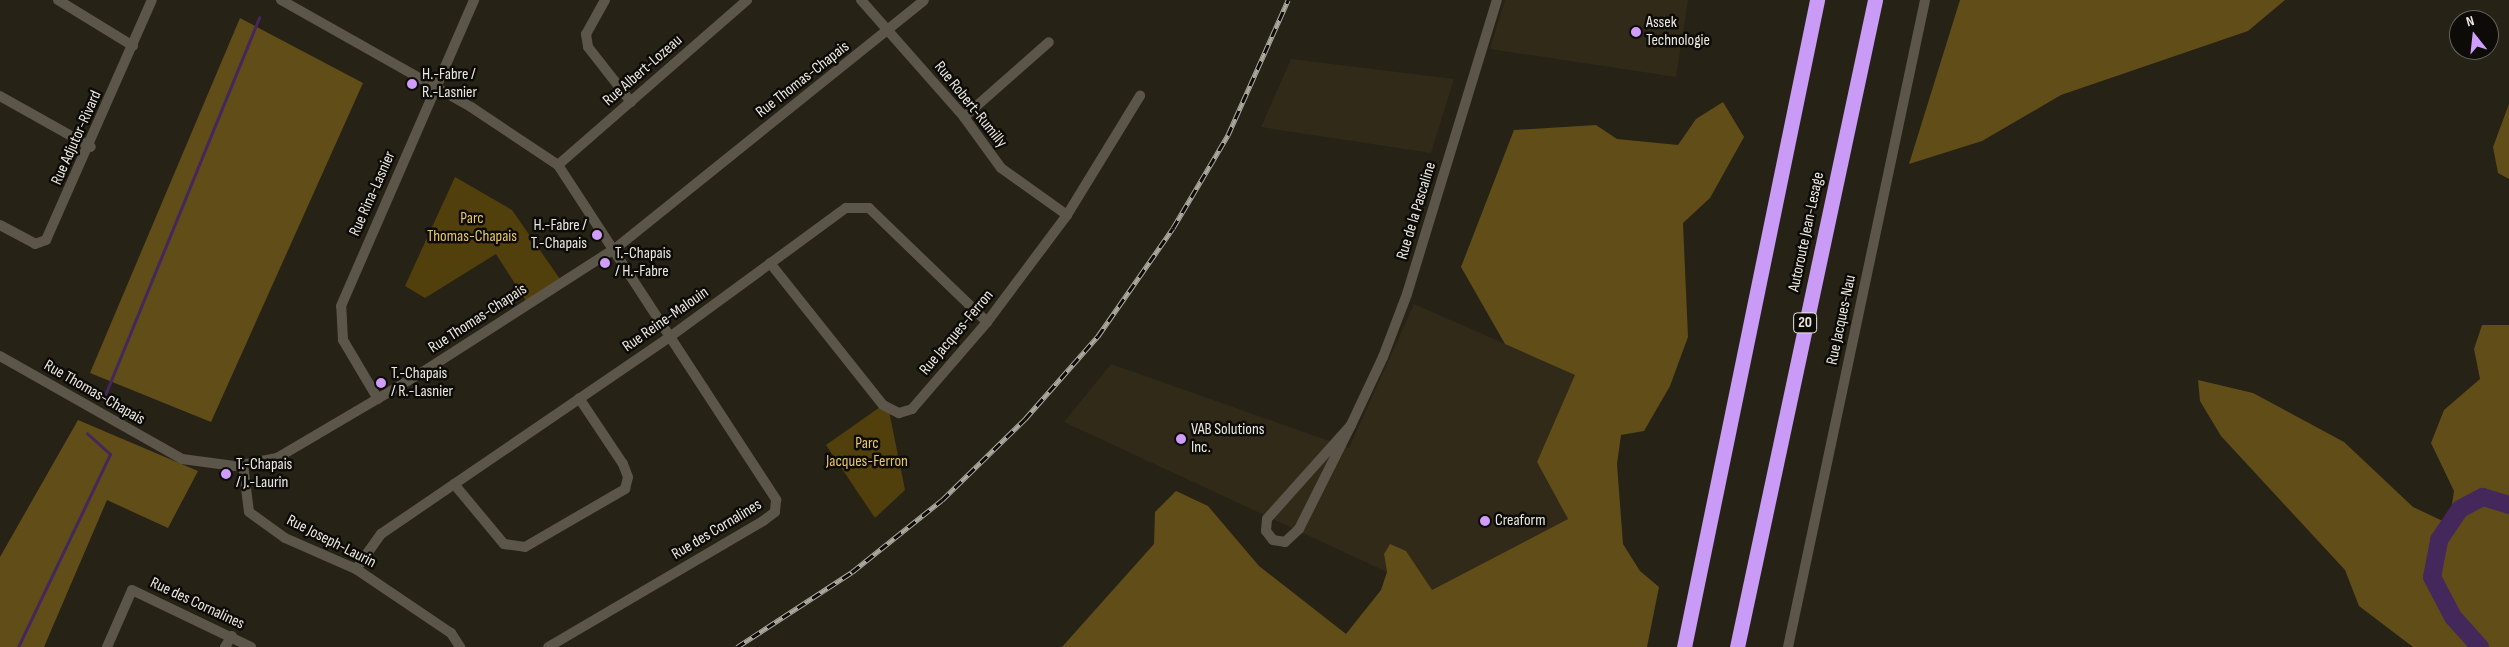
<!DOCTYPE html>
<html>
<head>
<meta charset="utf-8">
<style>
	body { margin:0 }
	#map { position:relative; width:2509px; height:647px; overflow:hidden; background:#262216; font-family:"Sofia Sans Condensed",sans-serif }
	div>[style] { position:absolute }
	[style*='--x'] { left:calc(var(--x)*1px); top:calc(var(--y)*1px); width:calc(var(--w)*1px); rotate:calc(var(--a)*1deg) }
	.built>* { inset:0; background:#312a18 }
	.green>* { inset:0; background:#51400c }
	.forest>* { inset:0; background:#604d18 }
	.stream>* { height:3px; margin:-1.5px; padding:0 1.5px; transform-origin:1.5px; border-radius:1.5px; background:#44285c }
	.river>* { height:18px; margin:-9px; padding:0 9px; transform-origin:9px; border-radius:9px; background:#44285c }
	.minor>* { height:10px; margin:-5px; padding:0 5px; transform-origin:5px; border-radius:5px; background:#5b5649 }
	.motorway>* { height:15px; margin:-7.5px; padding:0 7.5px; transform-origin:7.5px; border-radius:7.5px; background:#c99af6 }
	.rail>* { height:5px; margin-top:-2.5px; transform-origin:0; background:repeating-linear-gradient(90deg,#0d0b07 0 9px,#aba99f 0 18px); box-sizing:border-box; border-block:1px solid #aba99f }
	.dots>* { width:14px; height:14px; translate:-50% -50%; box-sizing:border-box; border:2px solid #0d0b07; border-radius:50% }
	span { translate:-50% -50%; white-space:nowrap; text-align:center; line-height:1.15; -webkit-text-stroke:5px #0d0b07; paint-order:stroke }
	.shield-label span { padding:1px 4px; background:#0d0b07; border:1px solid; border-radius:4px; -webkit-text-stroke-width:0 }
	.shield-label { font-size:15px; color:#eae8e0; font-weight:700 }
	.poi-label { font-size:16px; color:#eae8e0 }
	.left { translate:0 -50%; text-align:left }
	.right { translate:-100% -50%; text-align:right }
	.street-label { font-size:16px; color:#eae8e0 }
	.park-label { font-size:16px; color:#e9c665 }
	.north { position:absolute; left:2449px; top:10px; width:50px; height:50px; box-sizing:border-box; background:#0d0b07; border:1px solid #65635e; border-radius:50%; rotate:344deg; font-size:14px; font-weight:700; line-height:20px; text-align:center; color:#eae8e0 }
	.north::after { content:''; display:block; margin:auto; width:18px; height:22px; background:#d09dff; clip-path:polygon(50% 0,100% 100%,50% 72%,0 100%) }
</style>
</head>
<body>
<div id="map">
	<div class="built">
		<div style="clip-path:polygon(1505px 0,1688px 0,1676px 77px,1490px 49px)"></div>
		<div style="clip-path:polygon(1291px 59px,1454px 79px,1431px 153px,1261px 127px)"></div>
		<div style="clip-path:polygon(1414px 304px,1576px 375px,1537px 462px,1568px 519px,1432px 590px,1384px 554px,1387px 572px,1064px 422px,1111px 364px,1349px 448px)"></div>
	</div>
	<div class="green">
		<div style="clip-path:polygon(455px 177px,512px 210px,562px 282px,528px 304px,496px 254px,425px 298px,405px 286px)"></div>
		<div style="clip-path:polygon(883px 405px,889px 411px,905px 490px,875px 518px,826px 445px)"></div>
	</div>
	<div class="forest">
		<div style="clip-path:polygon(1960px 0,2285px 0,2248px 31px,2061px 95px,1982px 141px,1909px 164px)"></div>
		<div style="clip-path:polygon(240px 18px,363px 83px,211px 422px,90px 373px)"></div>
		<div style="clip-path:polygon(1723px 102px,1744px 137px,1710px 198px,1683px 223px,1688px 337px,1670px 386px,1644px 431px,1621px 435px,1617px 464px,1623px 544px,1640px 571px,1659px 587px,1647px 647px,1062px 647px,1154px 544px,1155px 512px,1176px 491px,1208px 506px,1259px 566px,1346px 634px,1381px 590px,1387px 572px,1384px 554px,1390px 544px,1406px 551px,1432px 590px,1568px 519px,1537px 462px,1575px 375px,1505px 344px,1461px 267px,1514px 130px,1596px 125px,1617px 139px,1678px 145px,1696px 119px)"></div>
		<div style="clip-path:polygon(2509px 104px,2509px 179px,2498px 173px,2493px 147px)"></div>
		<div style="clip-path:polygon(2482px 325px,2509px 325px,2509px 647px,2413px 647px,2359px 606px,2345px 570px,2221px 436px,2200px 401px,2198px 380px,2253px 393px,2344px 442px,2413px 507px,2449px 524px,2454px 491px,2431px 443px,2444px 410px,2480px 379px,2474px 349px)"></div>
		<div style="clip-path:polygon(78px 420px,198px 471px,168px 528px,107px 500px,44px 647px,0 647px,0 557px)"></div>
	</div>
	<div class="stream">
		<div style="--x:105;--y:395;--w:408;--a:-67.8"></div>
		<div style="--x:18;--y:647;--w:214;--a:-64.5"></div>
		<div style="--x:110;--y:454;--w:31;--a:-138"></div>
	</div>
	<div class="river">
		<div style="--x:2480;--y:647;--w:40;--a:-132"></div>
		<div style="--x:2453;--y:617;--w:45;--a:-117.7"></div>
		<div style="--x:2432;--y:577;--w:38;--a:-79"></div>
		<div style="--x:2439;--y:540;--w:37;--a:-56"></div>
		<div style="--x:2460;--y:509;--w:26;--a:-28"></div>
		<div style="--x:2483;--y:497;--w:27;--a:17"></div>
	</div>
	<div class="minor">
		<div style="--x:58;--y:0;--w:88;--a:31.5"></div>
		<div style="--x:281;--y:0;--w:218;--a:29.4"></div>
		<div style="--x:471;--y:107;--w:105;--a:33.7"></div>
		<div style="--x:558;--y:165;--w:400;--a:56.9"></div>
		<div style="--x:776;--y:500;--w:12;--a:95"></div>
		<div style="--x:775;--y:512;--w:15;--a:143"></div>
		<div style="--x:763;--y:521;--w:249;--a:149.6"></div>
		<div style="--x:605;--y:0;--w:39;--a:119"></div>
		<div style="--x:586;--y:34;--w:13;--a:81"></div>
		<div style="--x:588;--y:47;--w:70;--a:52"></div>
		<div style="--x:861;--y:0;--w:156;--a:48.6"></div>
		<div style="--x:964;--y:117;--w:63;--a:54"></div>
		<div style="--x:1001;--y:168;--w:81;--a:35.5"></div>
		<div style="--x:0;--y:96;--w:104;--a:29.3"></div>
		<div style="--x:964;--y:117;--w:113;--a:-41.4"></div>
		<div style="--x:558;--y:165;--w:251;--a:-41.1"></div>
		<div style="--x:0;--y:225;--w:40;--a:28"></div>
		<div style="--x:35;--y:244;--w:12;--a:-20"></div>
		<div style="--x:46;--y:240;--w:262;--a:-66.2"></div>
		<div style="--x:770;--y:263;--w:181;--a:51.5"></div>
		<div style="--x:883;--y:405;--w:18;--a:27"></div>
		<div style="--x:899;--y:413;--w:14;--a:-17"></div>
		<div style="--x:912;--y:409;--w:115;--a:-49.2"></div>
		<div style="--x:987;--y:322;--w:134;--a:-53.2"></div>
		<div style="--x:1067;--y:215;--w:140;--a:-58.5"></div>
		<div style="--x:0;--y:356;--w:209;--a:29.5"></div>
		<div style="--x:182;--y:459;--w:53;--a:7.5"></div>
		<div style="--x:235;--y:466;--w:43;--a:-10.8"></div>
		<div style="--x:277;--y:458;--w:164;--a:-30.5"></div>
		<div style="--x:418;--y:375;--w:235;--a:-32.7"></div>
		<div style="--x:616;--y:248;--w:395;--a:-38.8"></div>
		<div style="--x:378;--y:399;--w:69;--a:-120.7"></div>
		<div style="--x:343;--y:340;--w:34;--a:-93"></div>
		<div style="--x:341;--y:306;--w:334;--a:-66.5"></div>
		<div style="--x:1351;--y:425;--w:126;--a:131.8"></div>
		<div style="--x:1267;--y:519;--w:12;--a:95"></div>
		<div style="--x:1266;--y:531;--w:11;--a:52"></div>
		<div style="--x:1273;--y:540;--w:12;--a:9"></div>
		<div style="--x:1285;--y:542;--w:19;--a:-43"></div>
		<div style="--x:1299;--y:529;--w:116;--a:-63.4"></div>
		<div style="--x:1351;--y:425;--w:75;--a:-64.8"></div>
		<div style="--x:1383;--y:357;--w:67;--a:-69.1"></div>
		<div style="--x:1407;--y:294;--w:307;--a:-73"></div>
		<div style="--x:243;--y:464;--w:48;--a:82.9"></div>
		<div style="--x:249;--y:512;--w:44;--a:35.8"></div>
		<div style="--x:285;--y:538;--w:77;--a:23.6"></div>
		<div style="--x:356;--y:569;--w:115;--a:34"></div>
		<div style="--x:451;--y:633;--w:17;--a:57"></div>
		<div style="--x:454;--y:484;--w:78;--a:50.2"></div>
		<div style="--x:504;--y:544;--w:21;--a:8"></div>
		<div style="--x:525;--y:547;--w:116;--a:-30.1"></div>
		<div style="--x:625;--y:489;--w:12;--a:-76"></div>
		<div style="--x:628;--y:477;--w:14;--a:-111"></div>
		<div style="--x:623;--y:464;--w:79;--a:-123.7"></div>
		<div style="--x:356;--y:569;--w:43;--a:-54.5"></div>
		<div style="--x:381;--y:534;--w:351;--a:-34.3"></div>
		<div style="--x:671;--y:336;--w:217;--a:-36.2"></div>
		<div style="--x:846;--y:208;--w:23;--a:0"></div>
		<div style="--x:869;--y:208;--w:164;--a:44"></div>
		<div style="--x:107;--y:647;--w:62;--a:-66.3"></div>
		<div style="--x:132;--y:590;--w:132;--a:25.6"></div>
		<div style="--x:225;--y:647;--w:13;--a:-58"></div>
		<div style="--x:1788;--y:647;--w:661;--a:-78.04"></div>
	</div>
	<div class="motorway">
		<div style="--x:1684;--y:647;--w:661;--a:-78.38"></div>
		<div style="--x:1737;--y:647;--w:662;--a:-77.96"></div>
	</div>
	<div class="rail">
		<div style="--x:737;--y:647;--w:137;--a:-33.1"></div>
		<div style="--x:852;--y:572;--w:115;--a:-38.7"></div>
		<div style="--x:942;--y:500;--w:116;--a:-44.3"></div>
		<div style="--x:1025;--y:419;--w:111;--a:-48.7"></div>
		<div style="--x:1098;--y:336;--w:131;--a:-55.2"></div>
		<div style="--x:1173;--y:228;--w:108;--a:-59.4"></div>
		<div style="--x:1228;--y:135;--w:148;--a:-66"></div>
	</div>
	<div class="dots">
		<div style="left:1636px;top:32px;background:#d09dff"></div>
		<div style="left:412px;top:84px;background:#d09dff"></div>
		<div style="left:597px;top:235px;background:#d09dff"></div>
		<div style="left:605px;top:263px;background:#d09dff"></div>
		<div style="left:381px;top:383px;background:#d09dff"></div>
		<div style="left:1181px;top:439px;background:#d09dff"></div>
		<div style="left:226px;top:474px;background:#d09dff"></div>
		<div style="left:1485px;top:521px;background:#d09dff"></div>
	</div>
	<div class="shield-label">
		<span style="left:1805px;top:323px">20</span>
	</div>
	<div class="poi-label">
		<span class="left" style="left:1646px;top:32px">Assek<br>Technologie</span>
		<span class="left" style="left:422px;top:84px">H.-Fabre /<br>R.-Lasnier</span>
		<span class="right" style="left:587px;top:235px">H.-Fabre /<br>T.-Chapais</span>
		<span class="left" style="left:615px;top:263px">T.-Chapais<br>/ H.-Fabre</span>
		<span class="left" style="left:391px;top:383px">T.-Chapais<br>/ R.-Lasnier</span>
		<span class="left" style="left:1191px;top:439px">VAB Solutions<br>Inc.</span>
		<span class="left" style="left:236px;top:474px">T.-Chapais<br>/ J.-Laurin</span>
		<span class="left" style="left:1495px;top:521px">Creaform</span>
	</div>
	<div class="street-label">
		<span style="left:643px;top:71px;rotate:-41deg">Rue Albert-Lozeau</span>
		<span style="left:803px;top:80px;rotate:-38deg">Rue Thomas-Chapais</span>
		<span style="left:970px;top:105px;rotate:51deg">Rue Robert-Rumilly</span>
		<span style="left:77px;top:138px;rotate:-66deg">Rue Adjutor-Rivard</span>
		<span style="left:373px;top:194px;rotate:-66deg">Rue Rina-Lasnier</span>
		<span style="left:1417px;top:211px;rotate:-73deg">Rue de la Pascaline</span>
		<span style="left:1807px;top:232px;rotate:-78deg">Autoroute Jean-Lesage</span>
		<span style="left:478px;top:319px;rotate:-33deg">Rue Thomas-Chapais</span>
		<span style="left:666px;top:320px;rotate:-35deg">Rue Reine-Malouin</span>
		<span style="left:1842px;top:320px;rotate:-78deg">Rue Jacques-Nau</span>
		<span style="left:957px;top:333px;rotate:-50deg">Rue Jacques-Ferron</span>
		<span style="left:94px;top:393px;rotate:30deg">Rue Thomas-Chapais</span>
		<span style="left:717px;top:530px;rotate:-31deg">Rue des Cornalines</span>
		<span style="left:331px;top:542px;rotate:27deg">Rue Joseph-Laurin</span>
		<span style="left:197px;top:604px;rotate:25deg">Rue des Cornalines</span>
	</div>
	<div class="park-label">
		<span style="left:472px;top:228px">Parc<br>Thomas-Chapais</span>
		<span style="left:867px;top:453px">Parc<br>Jacques-Ferron</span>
	</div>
	<div class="north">N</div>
</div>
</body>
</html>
